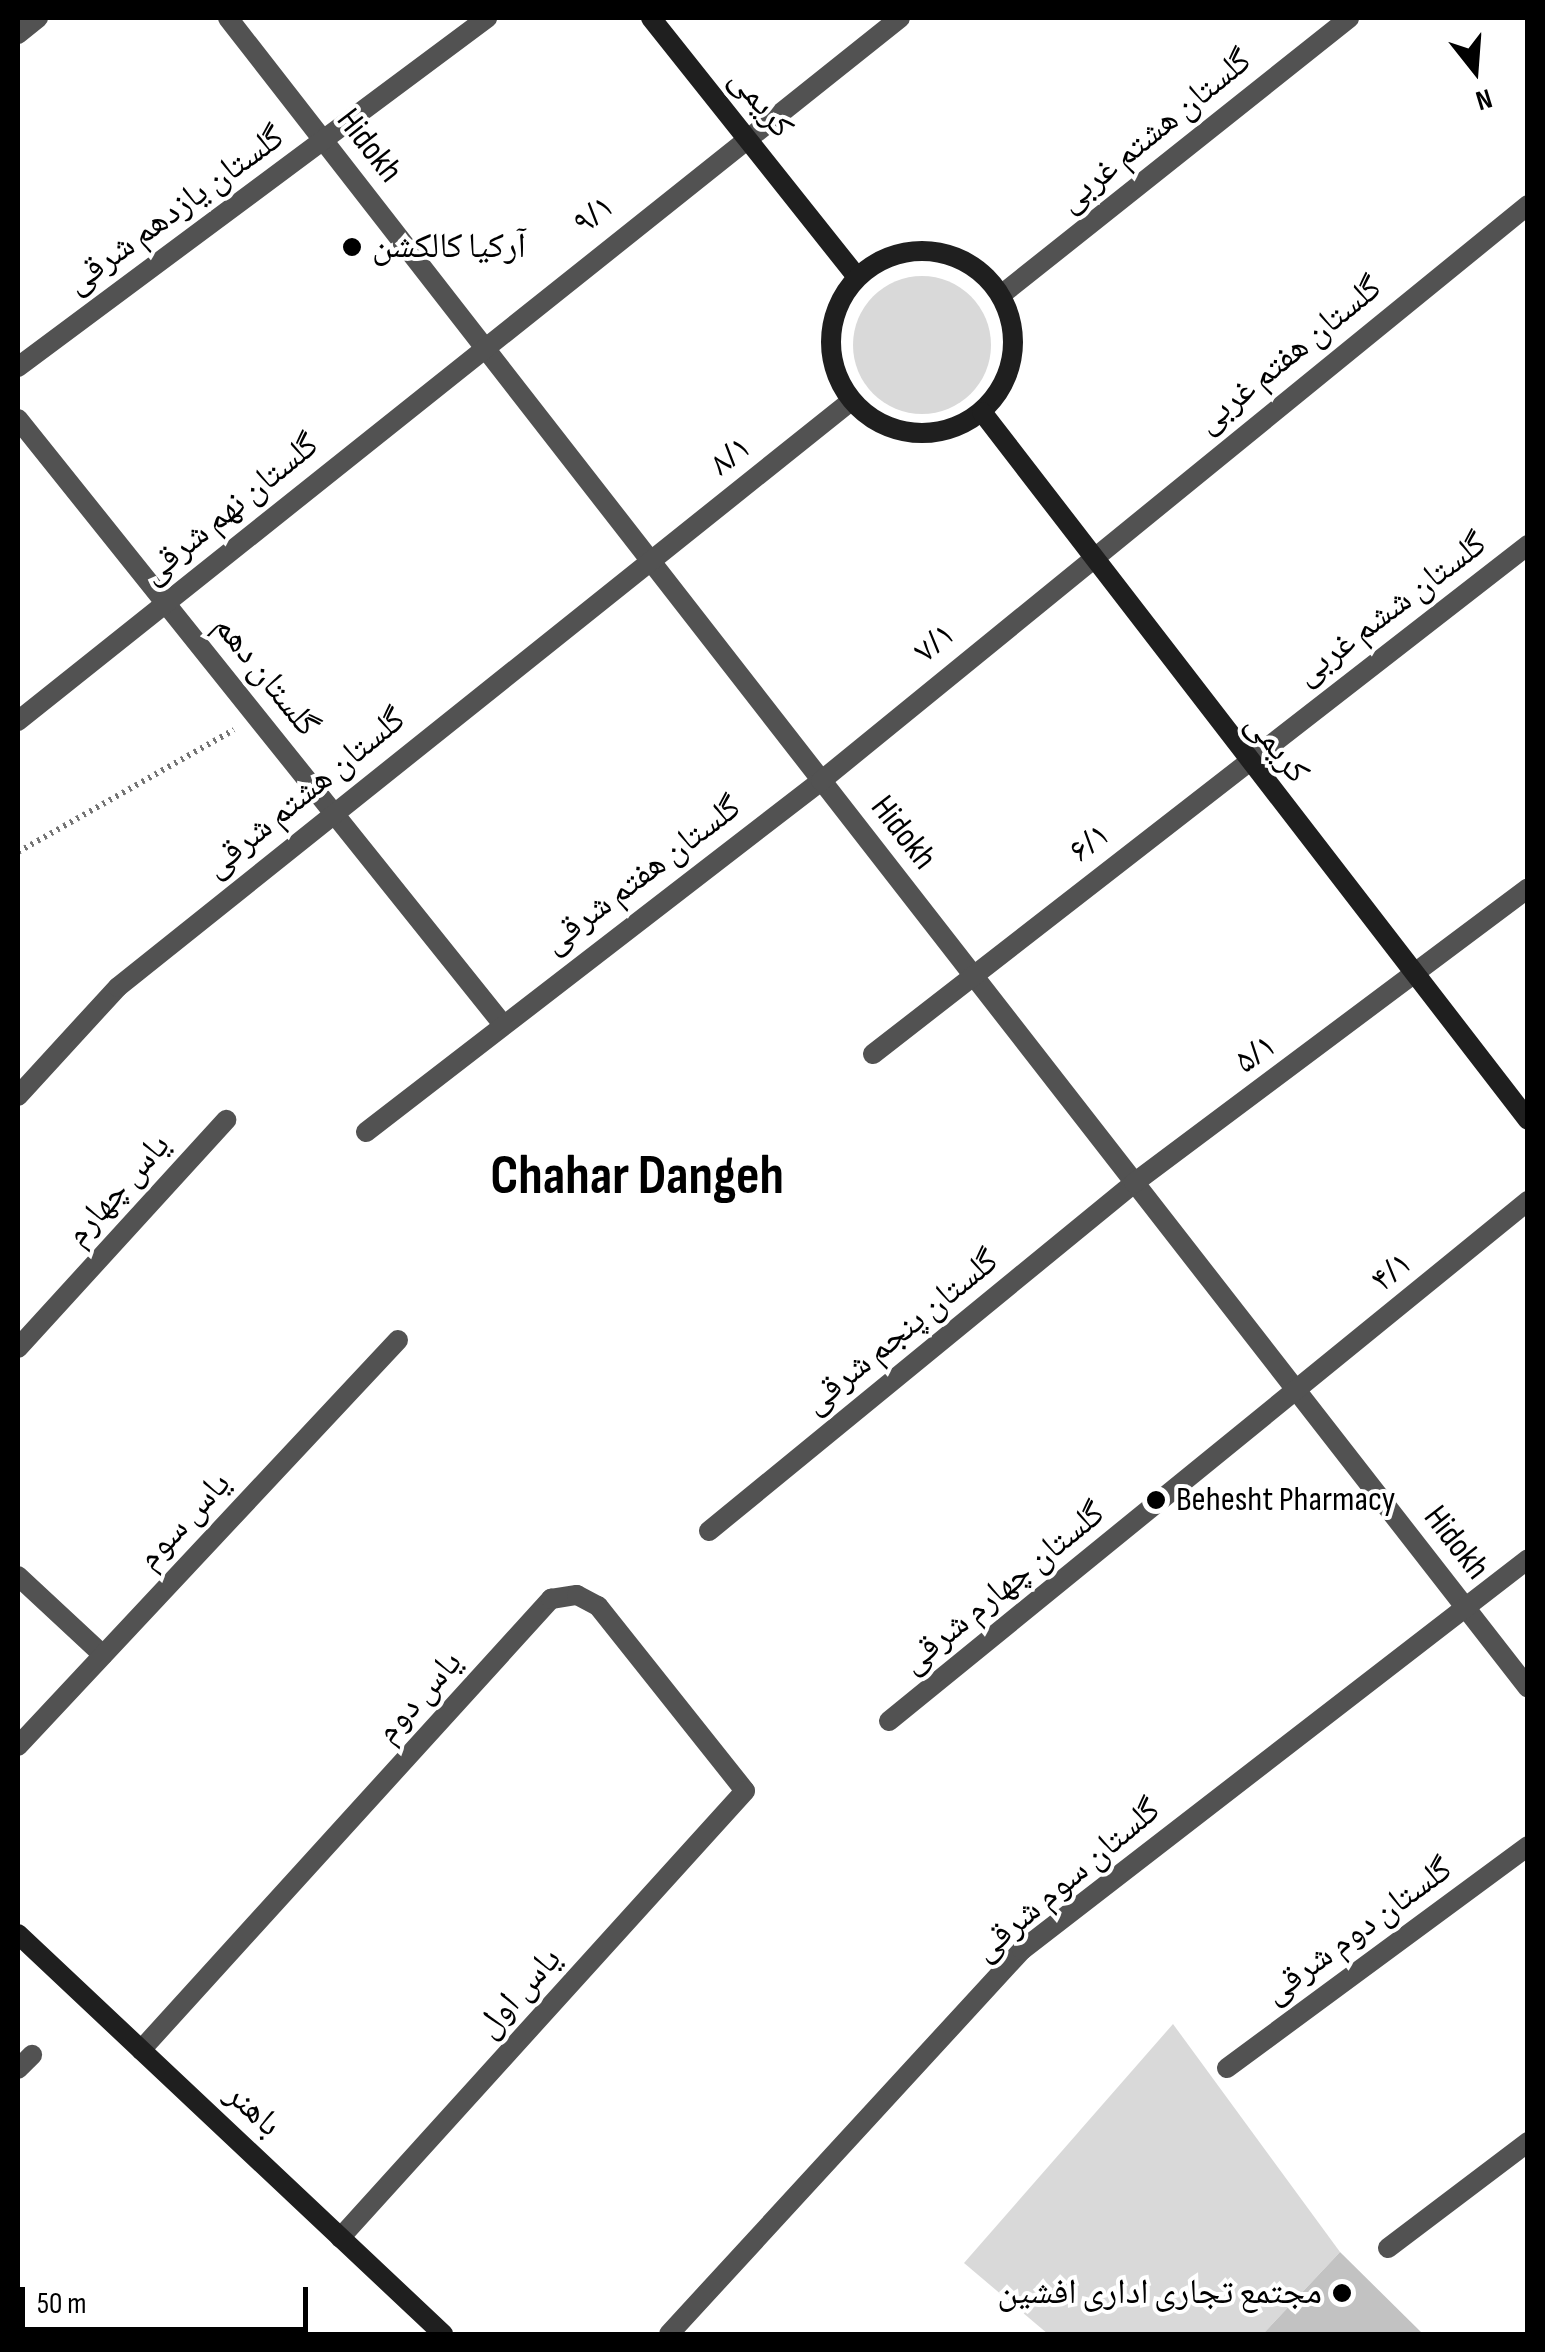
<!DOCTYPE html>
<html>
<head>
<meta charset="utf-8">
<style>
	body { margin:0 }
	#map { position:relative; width:1545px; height:2352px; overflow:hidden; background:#fff; font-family:"Sofia Sans Condensed","Noto Naskh Arabic",sans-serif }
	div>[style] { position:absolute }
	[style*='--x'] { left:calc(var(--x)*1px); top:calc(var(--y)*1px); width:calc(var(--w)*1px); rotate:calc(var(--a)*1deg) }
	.green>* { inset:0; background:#d9d9d9 }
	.round { border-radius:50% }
	.building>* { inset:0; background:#c2c2c2 }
	.path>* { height:6px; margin-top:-3px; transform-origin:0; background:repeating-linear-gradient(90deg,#747474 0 2.5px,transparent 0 7.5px) }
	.street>* { height:20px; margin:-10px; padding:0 10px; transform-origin:10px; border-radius:10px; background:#525252 }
	.secondary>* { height:20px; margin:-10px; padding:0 10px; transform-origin:10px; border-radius:10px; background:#1f1f1f }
	.secondary>.ring { margin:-10px; padding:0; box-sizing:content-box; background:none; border:20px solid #1f1f1f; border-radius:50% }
	.dots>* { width:28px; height:28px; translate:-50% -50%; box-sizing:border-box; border:5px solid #fff; border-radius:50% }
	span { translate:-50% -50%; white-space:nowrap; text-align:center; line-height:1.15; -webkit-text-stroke:8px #fff; paint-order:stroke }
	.street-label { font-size:35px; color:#000 }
	.poi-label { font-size:35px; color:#000 }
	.left { translate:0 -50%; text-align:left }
	.right { translate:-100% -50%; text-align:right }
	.town-label { font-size:55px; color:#000; font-weight:700 }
	.frame { position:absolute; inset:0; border:20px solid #000; pointer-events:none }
	.north { position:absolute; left:1425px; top:20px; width:100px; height:100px; -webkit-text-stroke:8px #fff; paint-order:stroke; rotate:163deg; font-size:28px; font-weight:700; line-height:40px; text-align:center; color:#000 }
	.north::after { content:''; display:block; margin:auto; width:35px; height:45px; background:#000; clip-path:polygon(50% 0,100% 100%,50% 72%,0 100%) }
	.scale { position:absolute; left:20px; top:2287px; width:288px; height:45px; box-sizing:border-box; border:5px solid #000; border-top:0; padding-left:12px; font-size:30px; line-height:35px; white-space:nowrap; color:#000; -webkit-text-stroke:8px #fff; paint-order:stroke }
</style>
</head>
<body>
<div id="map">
	<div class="green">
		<div class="round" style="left:853px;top:276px;width:138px;height:138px"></div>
		<div style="clip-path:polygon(1173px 2024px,1340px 2252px,1263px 2334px,1048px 2334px,964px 2263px)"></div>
	</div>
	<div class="building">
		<div style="clip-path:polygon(1340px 2252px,1423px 2334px,1263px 2334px)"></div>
	</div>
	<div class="path">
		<div style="--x:18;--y:852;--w:248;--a:-29.5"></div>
	</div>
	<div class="street">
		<div style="--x:228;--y:18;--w:2116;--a:52.1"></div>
		<div style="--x:18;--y:34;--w:26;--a:-39"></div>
		<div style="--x:1001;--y:295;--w:445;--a:-38.5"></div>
		<div style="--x:18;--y:367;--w:585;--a:-36.65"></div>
		<div style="--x:18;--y:419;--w:773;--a:51.31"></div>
		<div style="--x:18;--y:721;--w:1128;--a:-38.56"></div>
		<div style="--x:873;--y:1054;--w:830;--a:-37.85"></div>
		<div style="--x:18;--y:1096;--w:148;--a:-47.5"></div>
		<div style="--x:118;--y:987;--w:938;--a:-38.64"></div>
		<div style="--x:366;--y:1132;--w:575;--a:-37.65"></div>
		<div style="--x:821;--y:781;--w:912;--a:-39.17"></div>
		<div style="--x:18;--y:1348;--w:309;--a:-47.6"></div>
		<div style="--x:709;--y:1531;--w:549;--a:-39.31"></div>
		<div style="--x:1134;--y:1183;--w:492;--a:-36.8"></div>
		<div style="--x:18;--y:1576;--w:116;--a:42.9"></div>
		<div style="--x:889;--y:1721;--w:824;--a:-39.14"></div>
		<div style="--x:18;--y:1746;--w:556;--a:-46.89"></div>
		<div style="--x:141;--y:2050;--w:610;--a:-47.73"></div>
		<div style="--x:551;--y:1599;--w:26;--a:-9"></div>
		<div style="--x:577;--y:1595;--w:24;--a:28"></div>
		<div style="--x:598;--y:1606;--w:236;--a:51.5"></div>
		<div style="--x:745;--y:1791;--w:603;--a:132.18"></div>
		<div style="--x:1227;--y:2068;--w:374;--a:-36.4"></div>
		<div style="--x:18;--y:2069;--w:20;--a:-45"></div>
		<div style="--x:1388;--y:2248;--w:176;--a:-37.1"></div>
		<div style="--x:669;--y:2334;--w:522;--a:-47.41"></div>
		<div style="--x:1022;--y:1950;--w:639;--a:-37.69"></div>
	</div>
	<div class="secondary">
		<div style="--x:651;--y:18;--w:331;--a:51.5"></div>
		<div class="ring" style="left:831px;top:251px;width:162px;height:162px"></div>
		<div style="--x:982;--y:412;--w:894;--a:52.36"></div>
		<div style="--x:18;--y:1934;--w:584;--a:43.26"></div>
	</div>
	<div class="dots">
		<div style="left:352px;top:247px;background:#000"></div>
		<div style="left:1156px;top:1500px;background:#000"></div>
		<div style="left:1342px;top:2293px;background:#000"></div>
	</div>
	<div class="street-label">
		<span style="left:761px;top:103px;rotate:51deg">کریمی</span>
		<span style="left:1155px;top:131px;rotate:-39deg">گلستان هشتم غربی</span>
		<span style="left:369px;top:146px;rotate:52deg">Hidokh</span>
		<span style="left:175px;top:210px;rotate:-36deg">گلستان یازدهم شرقی</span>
		<span style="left:594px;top:215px;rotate:-39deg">۹/۱</span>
		<span style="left:1289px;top:355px;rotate:-39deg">گلستان هفتم غربی</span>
		<span style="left:731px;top:456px;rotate:-39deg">۸/۱</span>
		<span style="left:230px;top:509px;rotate:-39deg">گلستان نهم شرقی</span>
		<span style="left:1391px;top:609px;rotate:-37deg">گلستان ششم غربی</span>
		<span style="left:935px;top:643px;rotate:-40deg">۷/۱</span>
		<span style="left:266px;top:676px;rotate:51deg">گلستان دهم</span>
		<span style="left:1277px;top:748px;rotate:52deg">کریمی</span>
		<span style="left:305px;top:793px;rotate:-39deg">گلستان هشتم شرقی</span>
		<span style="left:903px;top:833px;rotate:52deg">Hidokh</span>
		<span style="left:1090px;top:843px;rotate:-38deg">۶/۱</span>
		<span style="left:642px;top:875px;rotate:-37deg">گلستان هفتم شرقی</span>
		<span style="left:1256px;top:1054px;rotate:-36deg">۵/۱</span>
		<span style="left:118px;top:1190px;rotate:-48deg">یاس چهارم</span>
		<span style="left:1392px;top:1272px;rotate:-40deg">۴/۱</span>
		<span style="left:901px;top:1332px;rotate:-39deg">گلستان پنجم شرقی</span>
		<span style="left:184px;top:1521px;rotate:-47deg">یاس سوم</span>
		<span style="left:1456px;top:1543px;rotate:52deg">Hidokh</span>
		<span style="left:1003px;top:1588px;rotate:-39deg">گلستان چهارم شرقی</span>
		<span style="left:419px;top:1697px;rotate:-48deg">یاس دوم</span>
		<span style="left:1067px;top:1880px;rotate:-40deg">گلستان سوم شرقی</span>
		<span style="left:1358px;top:1931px;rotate:-36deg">گلستان دوم شرقی</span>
		<span style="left:519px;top:1993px;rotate:-48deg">یاس اول</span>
		<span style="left:253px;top:2110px;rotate:43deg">باهنر</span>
	</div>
	<div class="poi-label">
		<span class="left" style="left:372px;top:247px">آرکیا کالکشن</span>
		<span class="left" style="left:1176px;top:1500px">Behesht Pharmacy</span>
		<span class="right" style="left:1322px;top:2293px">مجتمع تجاری اداری افشین</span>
	</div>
	<div class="town-label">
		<span style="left:637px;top:1177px">Chahar Dangeh</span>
	</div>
	<div class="frame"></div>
	<div class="north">N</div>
	<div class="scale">50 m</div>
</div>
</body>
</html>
